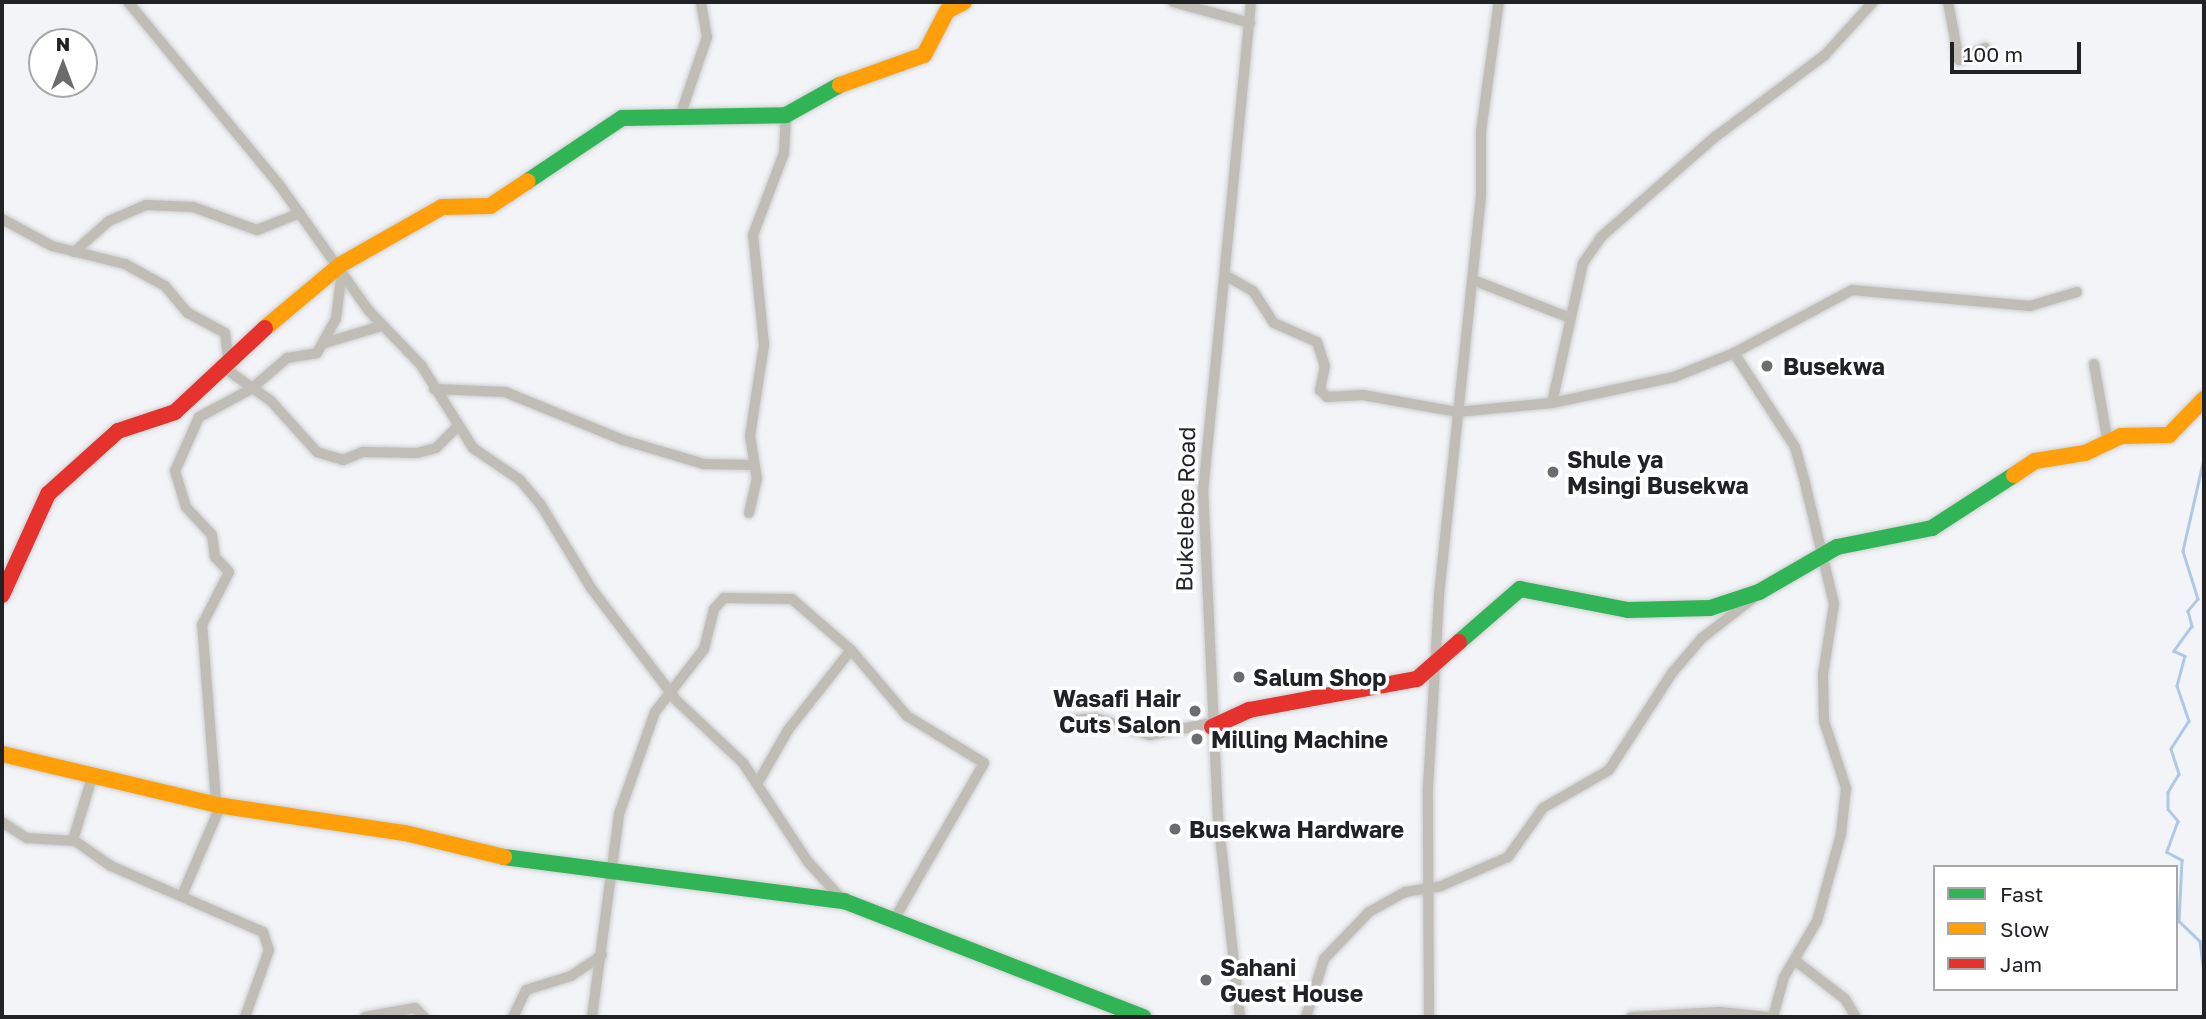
<!DOCTYPE html>
<html>
<head>
<meta charset="utf-8">
<style>
	body { margin:0 }
	#map { position:relative; width:2206px; height:1019px; overflow:hidden; background:#f2f4f7; font-family:"Golos Text",sans-serif }
	div>[style] { position:absolute }
	[style*='--x'] { left:calc(var(--x)*1px); top:calc(var(--y)*1px); width:calc(var(--w)*1px); rotate:calc(var(--a)*1deg) }
	.stream>* { height:2.5px; margin:-1.25px; padding:0 1.25px; transform-origin:1.25px; border-radius:1.25px; background:#b0c8e8 }
	.roads { filter:drop-shadow(0 0 2px #cdced0) drop-shadow(0 0 2px #cdced0) }
	.street>* { height:10px; margin:-5px; padding:0 5px; transform-origin:5px; border-radius:5px; background:#c0bdb6 }
	.fast>* { height:16px; margin:-8px; padding:0 8px; transform-origin:8px; border-radius:8px; background:#30b455 }
	.slow>* { height:16px; margin:-8px; padding:0 8px; transform-origin:8px; border-radius:8px; background:#ff9f0a }
	.jam>* { height:16px; margin:-8px; padding:0 8px; transform-origin:8px; border-radius:8px; background:#e5322d }
	.dots>* { width:19px; height:19px; translate:-50% -50%; box-sizing:border-box; border:4px solid #fff; border-radius:50% }
	span { translate:-50% -50%; white-space:nowrap; text-align:center; line-height:1.15; -webkit-text-stroke:7px #fff; paint-order:stroke }
	.poi-label { font-size:23px; color:#212225; font-weight:700 }
	.left { translate:0 -50%; text-align:left }
	.right { translate:-100% -50%; text-align:right }
	.street-label { font-size:23px; color:#212225 }
	.frame { position:absolute; inset:0; border:4px solid #212225; pointer-events:none }
	.legend { position:absolute; left:1933px; top:865px; width:245px; height:126px; box-sizing:border-box; background:#fff; border:2px solid #a6a7a8; margin:0; padding:9px 12px; list-style:none; font-size:21px; color:#212225 }
	.legend li { display:flex; align-items:center; gap:14px; height:35px }
	.legend b { width:35px; border:2px solid #a6a7a8 }
	.north { position:absolute; left:28px; top:28px; width:70px; height:70px; box-sizing:border-box; background:#fff; border:2px solid #a6a7a8; border-radius:50%; rotate:0deg; font-size:19px; font-weight:700; line-height:28px; text-align:center; color:#212225 }
	.north::after { content:''; display:block; margin:auto; width:24px; height:32px; background:#6a6c6e; clip-path:polygon(50% 0,100% 100%,50% 72%,0 100%) }
	.scale { position:absolute; left:1950px; top:42px; width:131px; height:32px; box-sizing:border-box; border:4px solid #212225; border-top:0; padding-left:9px; font-size:21px; line-height:24px; white-space:nowrap; color:#212225; -webkit-text-stroke:5px #fff; paint-order:stroke }
</style>
</head>
<body>
<div id="map">
	<div class="stream">
		<div style="--x:2204;--y:459;--w:94;--a:102.9"></div>
		<div style="--x:2183;--y:551;--w:50;--a:72.6"></div>
		<div style="--x:2198;--y:599;--w:16;--a:130"></div>
		<div style="--x:2188;--y:611;--w:16;--a:75"></div>
		<div style="--x:2192;--y:626;--w:31;--a:126"></div>
		<div style="--x:2174;--y:651;--w:12;--a:24"></div>
		<div style="--x:2185;--y:656;--w:31;--a:105"></div>
		<div style="--x:2177;--y:686;--w:37;--a:71"></div>
		<div style="--x:2189;--y:721;--w:33;--a:123"></div>
		<div style="--x:2171;--y:749;--w:26;--a:72"></div>
		<div style="--x:2179;--y:774;--w:21;--a:121"></div>
		<div style="--x:2168;--y:792;--w:17;--a:90"></div>
		<div style="--x:2168;--y:809;--w:16;--a:50"></div>
		<div style="--x:2178;--y:821;--w:33;--a:110"></div>
		<div style="--x:2167;--y:852;--w:17;--a:28"></div>
		<div style="--x:2182;--y:860;--w:61;--a:92.8"></div>
		<div style="--x:2179;--y:921;--w:29;--a:44"></div>
		<div style="--x:2200;--y:941;--w:32;--a:83"></div>
	</div>
	<div class="roads">
		<div class="street">
			<div style="--x:128;--y:2;--w:235;--a:50.4"></div>
			<div style="--x:278;--y:183;--w:157;--a:54.6"></div>
			<div style="--x:369;--y:311;--w:75;--a:46.1"></div>
			<div style="--x:421;--y:365;--w:98;--a:57.9"></div>
			<div style="--x:473;--y:448;--w:57;--a:34.2"></div>
			<div style="--x:520;--y:480;--w:33;--a:50"></div>
			<div style="--x:541;--y:505;--w:97;--a:58.9"></div>
			<div style="--x:591;--y:588;--w:142;--a:52.7"></div>
			<div style="--x:677;--y:701;--w:91;--a:43.2"></div>
			<div style="--x:743;--y:763;--w:118;--a:56.7"></div>
			<div style="--x:808;--y:862;--w:50;--a:47.4"></div>
			<div style="--x:1173;--y:2;--w:80;--a:15.3"></div>
			<div style="--x:1948;--y:2;--w:59;--a:79.3"></div>
			<div style="--x:1959;--y:60;--w:29;--a:-25"></div>
			<div style="--x:679;--y:119;--w:87;--a:-71.1"></div>
			<div style="--x:707;--y:37;--w:36;--a:-100"></div>
			<div style="--x:2;--y:219;--w:57;--a:28.4"></div>
			<div style="--x:52;--y:246;--w:75;--a:13.9"></div>
			<div style="--x:125;--y:264;--w:46;--a:28.8"></div>
			<div style="--x:165;--y:286;--w:35;--a:50"></div>
			<div style="--x:188;--y:313;--w:42;--a:28.4"></div>
			<div style="--x:225;--y:333;--w:39;--a:83"></div>
			<div style="--x:230;--y:372;--w:50;--a:35.3"></div>
			<div style="--x:271;--y:401;--w:69;--a:48"></div>
			<div style="--x:317;--y:452;--w:27;--a:17"></div>
			<div style="--x:343;--y:460;--w:22;--a:-22"></div>
			<div style="--x:363;--y:452;--w:54;--a:1.1"></div>
			<div style="--x:417;--y:453;--w:20;--a:-15"></div>
			<div style="--x:436;--y:448;--w:31;--a:-45"></div>
			<div style="--x:74;--y:252;--w:47;--a:-41.5"></div>
			<div style="--x:109;--y:221;--w:40;--a:-23.4"></div>
			<div style="--x:146;--y:205;--w:47;--a:2.4"></div>
			<div style="--x:193;--y:207;--w:68;--a:19.8"></div>
			<div style="--x:257;--y:230;--w:46;--a:-21.6"></div>
			<div style="--x:1225;--y:275;--w:32;--a:30"></div>
			<div style="--x:1253;--y:291;--w:38;--a:57"></div>
			<div style="--x:1274;--y:323;--w:47;--a:23.8"></div>
			<div style="--x:1317;--y:342;--w:25;--a:72"></div>
			<div style="--x:1325;--y:366;--w:25;--a:102"></div>
			<div style="--x:1320;--y:390;--w:10;--a:45"></div>
			<div style="--x:1327;--y:397;--w:36;--a:-3"></div>
			<div style="--x:1363;--y:395;--w:96;--a:10.3"></div>
			<div style="--x:1457;--y:412;--w:95;--a:-5.4"></div>
			<div style="--x:1552;--y:403;--w:125;--a:-12"></div>
			<div style="--x:1674;--y:377;--w:65;--a:-21.8"></div>
			<div style="--x:1734;--y:353;--w:134;--a:-28.1"></div>
			<div style="--x:1852;--y:290;--w:179;--a:5.1"></div>
			<div style="--x:2030;--y:306;--w:49;--a:-16.6"></div>
			<div style="--x:1473;--y:280;--w:104;--a:21.4"></div>
			<div style="--x:325;--y:343;--w:59;--a:-16.9"></div>
			<div style="--x:1734;--y:353;--w:112;--a:57"></div>
			<div style="--x:1795;--y:447;--w:37;--a:74"></div>
			<div style="--x:1805;--y:483;--w:124;--a:76.5"></div>
			<div style="--x:1834;--y:604;--w:71;--a:98.9"></div>
			<div style="--x:1823;--y:674;--w:47;--a:88.8"></div>
			<div style="--x:1824;--y:721;--w:71;--a:71.8"></div>
			<div style="--x:1846;--y:788;--w:46;--a:96.2"></div>
			<div style="--x:1841;--y:834;--w:90;--a:105.4"></div>
			<div style="--x:1817;--y:921;--w:65;--a:120.5"></div>
			<div style="--x:1784;--y:977;--w:41;--a:105.4"></div>
			<div style="--x:2094;--y:364;--w:80;--a:80"></div>
			<div style="--x:434;--y:389;--w:71;--a:2.4"></div>
			<div style="--x:505;--y:392;--w:127;--a:22.1"></div>
			<div style="--x:623;--y:440;--w:84;--a:16.5"></div>
			<div style="--x:704;--y:464;--w:47;--a:1.2"></div>
			<div style="--x:1552;--y:403;--w:143;--a:-77.5"></div>
			<div style="--x:1583;--y:263;--w:32;--a:-55"></div>
			<div style="--x:1601;--y:237;--w:152;--a:-41.3"></div>
			<div style="--x:1715;--y:137;--w:137;--a:-36.7"></div>
			<div style="--x:1825;--y:55;--w:72;--a:-47.8"></div>
			<div style="--x:749;--y:513;--w:35;--a:-77"></div>
			<div style="--x:757;--y:479;--w:44;--a:-99.2"></div>
			<div style="--x:750;--y:436;--w:92;--a:-81.3"></div>
			<div style="--x:764;--y:345;--w:111;--a:-95.7"></div>
			<div style="--x:753;--y:235;--w:88;--a:-69.3"></div>
			<div style="--x:784;--y:153;--w:38;--a:-87"></div>
			<div style="--x:1070;--y:720;--w:26;--a:-4"></div>
			<div style="--x:1096;--y:718;--w:57;--a:17.5"></div>
			<div style="--x:1150;--y:735;--w:63;--a:-11"></div>
			<div style="--x:757;--y:784;--w:62;--a:-60.1"></div>
			<div style="--x:788;--y:730;--w:102;--a:-51.8"></div>
			<div style="--x:2;--y:822;--w:30;--a:33"></div>
			<div style="--x:27;--y:838;--w:48;--a:3.6"></div>
			<div style="--x:75;--y:841;--w:44;--a:34.8"></div>
			<div style="--x:111;--y:866;--w:166;--a:23.5"></div>
			<div style="--x:263;--y:932;--w:19;--a:72"></div>
			<div style="--x:269;--y:950;--w:71;--a:109.7"></div>
			<div style="--x:73;--y:840;--w:69;--a:-73.1"></div>
			<div style="--x:183;--y:893;--w:86;--a:-66.7"></div>
			<div style="--x:217;--y:814;--w:190;--a:-94.5"></div>
			<div style="--x:202;--y:625;--w:59;--a:-63"></div>
			<div style="--x:229;--y:572;--w:21;--a:-133"></div>
			<div style="--x:215;--y:557;--w:22;--a:-98"></div>
			<div style="--x:212;--y:535;--w:38;--a:-133"></div>
			<div style="--x:186;--y:507;--w:38;--a:-107"></div>
			<div style="--x:175;--y:471;--w:59;--a:-66"></div>
			<div style="--x:199;--y:417;--w:59;--a:-28.3"></div>
			<div style="--x:251;--y:389;--w:48;--a:-40.7"></div>
			<div style="--x:287;--y:358;--w:30;--a:-9"></div>
			<div style="--x:317;--y:353;--w:39;--a:-61"></div>
			<div style="--x:336;--y:319;--w:49;--a:-83"></div>
			<div style="--x:1797;--y:962;--w:61;--a:37.6"></div>
			<div style="--x:1845;--y:999;--w:21;--a:59"></div>
			<div style="--x:365;--y:1017;--w:51;--a:-10.2"></div>
			<div style="--x:415;--y:1008;--w:13;--a:45"></div>
			<div style="--x:513;--y:1017;--w:30;--a:-64"></div>
			<div style="--x:526;--y:990;--w:47;--a:-17.3"></div>
			<div style="--x:571;--y:976;--w:37;--a:-34"></div>
			<div style="--x:592;--y:1017;--w:205;--a:-82.4"></div>
			<div style="--x:619;--y:814;--w:108;--a:-70.6"></div>
			<div style="--x:655;--y:712;--w:80;--a:-52.1"></div>
			<div style="--x:704;--y:649;--w:41;--a:-76"></div>
			<div style="--x:714;--y:609;--w:15;--a:-48"></div>
			<div style="--x:724;--y:598;--w:68;--a:0.8"></div>
			<div style="--x:792;--y:599;--w:78;--a:40.8"></div>
			<div style="--x:851;--y:650;--w:87;--a:49.7"></div>
			<div style="--x:907;--y:716;--w:90;--a:31.4"></div>
			<div style="--x:984;--y:763;--w:177;--a:119.9"></div>
			<div style="--x:1240;--y:1017;--w:200;--a:-96.3"></div>
			<div style="--x:1218;--y:818;--w:326;--a:-92.6"></div>
			<div style="--x:1203;--y:492;--w:492;--a:-84.4"></div>
			<div style="--x:1306;--y:1017;--w:61;--a:-72.8"></div>
			<div style="--x:1324;--y:959;--w:65;--a:-46.2"></div>
			<div style="--x:1369;--y:912;--w:41;--a:-29.1"></div>
			<div style="--x:1405;--y:892;--w:36;--a:-9"></div>
			<div style="--x:1441;--y:886;--w:73;--a:-23.4"></div>
			<div style="--x:1508;--y:857;--w:60;--a:-54.5"></div>
			<div style="--x:1543;--y:808;--w:76;--a:-29.9"></div>
			<div style="--x:1609;--y:770;--w:116;--a:-57"></div>
			<div style="--x:1672;--y:673;--w:46;--a:-49.4"></div>
			<div style="--x:1702;--y:638;--w:70;--a:-38"></div>
			<div style="--x:1429;--y:1017;--w:229;--a:-90.3"></div>
			<div style="--x:1428;--y:788;--w:193;--a:-86.7"></div>
			<div style="--x:1439;--y:595;--w:402;--a:-84"></div>
			<div style="--x:1481;--y:195;--w:64;--a:-90"></div>
			<div style="--x:1481;--y:131;--w:130;--a:-82.1"></div>
			<div style="--x:1631;--y:1017;--w:89;--a:-3.2"></div>
			<div style="--x:1720;--y:1012;--w:48;--a:5.9"></div>
		</div>
		<div class="fast">
			<div style="--x:528;--y:181;--w:113;--a:-33.8"></div>
			<div style="--x:622;--y:118;--w:164;--a:-1"></div>
			<div style="--x:786;--y:115;--w:62;--a:-29.1"></div>
			<div style="--x:1459;--y:642;--w:81;--a:-41"></div>
			<div style="--x:1520;--y:589;--w:110;--a:11"></div>
			<div style="--x:1628;--y:610;--w:82;--a:-1.4"></div>
			<div style="--x:1710;--y:608;--w:52;--a:-18.1"></div>
			<div style="--x:1759;--y:592;--w:90;--a:-30"></div>
			<div style="--x:1837;--y:547;--w:97;--a:-11.3"></div>
			<div style="--x:1932;--y:528;--w:98;--a:-32.9"></div>
			<div style="--x:504;--y:857;--w:343;--a:7.4"></div>
			<div style="--x:844;--y:901;--w:321;--a:21.2"></div>
		</div>
		<div class="slow">
			<div style="--x:840;--y:85;--w:89;--a:-19.7"></div>
			<div style="--x:924;--y:55;--w:50;--a:-62.4"></div>
			<div style="--x:947;--y:11;--w:19;--a:-28"></div>
			<div style="--x:265;--y:328;--w:98;--a:-40"></div>
			<div style="--x:340;--y:265;--w:117;--a:-29.6"></div>
			<div style="--x:442;--y:207;--w:48;--a:-1.2"></div>
			<div style="--x:490;--y:206;--w:45;--a:-33.3"></div>
			<div style="--x:2014;--y:475;--w:25;--a:-34"></div>
			<div style="--x:2035;--y:461;--w:51;--a:-9.1"></div>
			<div style="--x:2085;--y:453;--w:40;--a:-25"></div>
			<div style="--x:2121;--y:436;--w:48;--a:-1.2"></div>
			<div style="--x:2169;--y:435;--w:50;--a:-45.8"></div>
			<div style="--x:2;--y:754;--w:221;--a:13.3"></div>
			<div style="--x:217;--y:805;--w:190;--a:8.5"></div>
			<div style="--x:405;--y:833;--w:102;--a:13.6"></div>
		</div>
		<div class="jam">
			<div style="--x:2;--y:595;--w:111;--a:-65.5"></div>
			<div style="--x:48;--y:494;--w:94;--a:-42"></div>
			<div style="--x:118;--y:431;--w:60;--a:-18.4"></div>
			<div style="--x:175;--y:412;--w:123;--a:-43"></div>
			<div style="--x:1212;--y:727;--w:41;--a:-24.7"></div>
			<div style="--x:1249;--y:710;--w:171;--a:-10.5"></div>
			<div style="--x:1417;--y:679;--w:56;--a:-41.4"></div>
		</div>
	</div>
	<div class="dots">
		<div style="left:1767px;top:366px;background:#6a6c6e"></div>
		<div style="left:1553px;top:472px;background:#6a6c6e"></div>
		<div style="left:1239px;top:677px;background:#6a6c6e"></div>
		<div style="left:1195px;top:711px;background:#6a6c6e"></div>
		<div style="left:1197px;top:739px;background:#6a6c6e"></div>
		<div style="left:1175px;top:829px;background:#6a6c6e"></div>
		<div style="left:1206px;top:980px;background:#6a6c6e"></div>
	</div>
	<div class="poi-label">
		<span class="left" style="left:1783px;top:366px">Busekwa</span>
		<span class="left" style="left:1567px;top:472px">Shule ya<br>Msingi Busekwa</span>
		<span class="left" style="left:1253px;top:677px">Salum Shop</span>
		<span class="right" style="left:1181px;top:711px">Wasafi Hair<br>Cuts Salon</span>
		<span class="left" style="left:1211px;top:739px">Milling Machine</span>
		<span class="left" style="left:1189px;top:829px">Busekwa Hardware</span>
		<span class="left" style="left:1220px;top:980px">Sahani<br>Guest House</span>
	</div>
	<div class="street-label">
		<span style="left:1185px;top:509px;rotate:-89deg">Bukelebe Road</span>
	</div>
	<div class="frame"></div>
	<ul class="legend">
	<li><b style="height:9px;background:#30b455"></b>Fast</li>
	<li><b style="height:9px;background:#ff9f0a"></b>Slow</li>
	<li><b style="height:9px;background:#e5322d"></b>Jam</li>
	</ul>
	<div class="north">N</div>
	<div class="scale">100 m</div>
</div>
</body>
</html>
